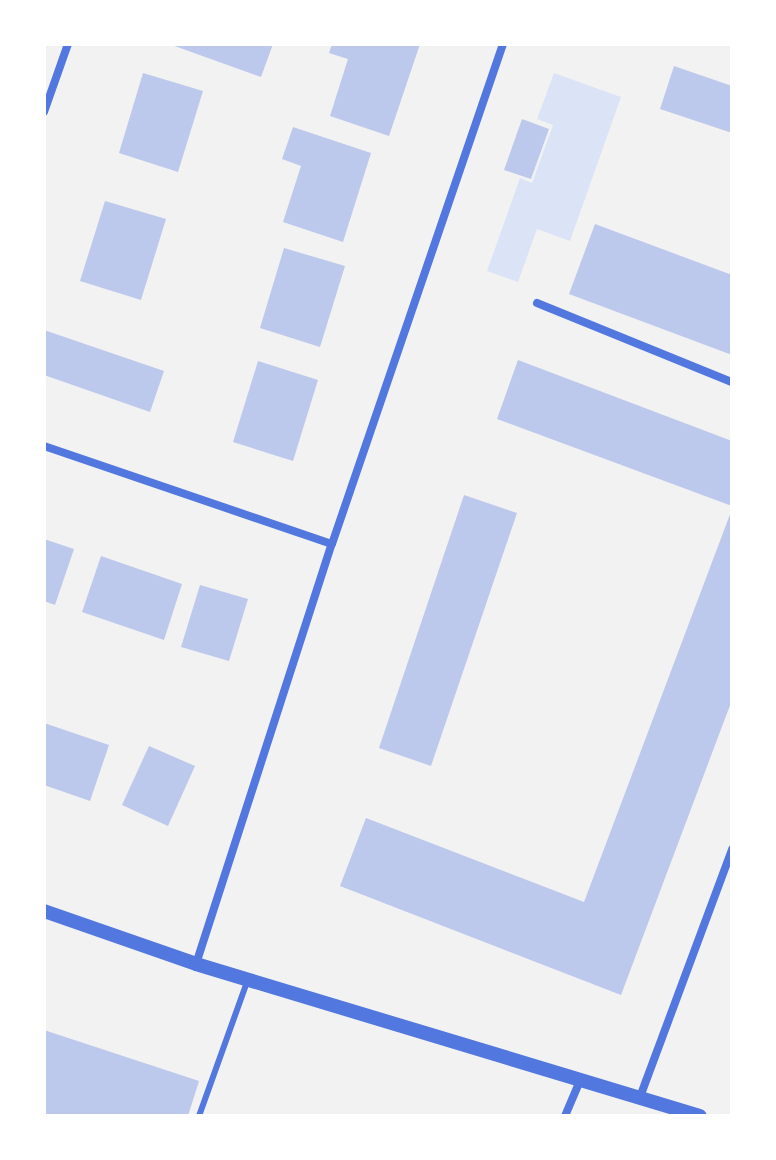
<!DOCTYPE html>
<html>
<head>
<meta charset="utf-8">
<style>
	body { margin:0 }
	#map { position:relative; width:776px; height:1160px; overflow:hidden; background:#f2f2f2; font-family:"Open Sans",sans-serif }
	div>[style] { position:absolute }
	[style*='--x'] { left:calc(var(--x)*1px); top:calc(var(--y)*1px); width:calc(var(--w)*1px); rotate:calc(var(--a)*1deg) }
	.green>* { inset:0; background:#dbe4f7 }
	.building>* { inset:0; background:#bdc9ec }
	.service>* { height:6px; margin:-3px; padding:0 3px; transform-origin:3px; border-radius:3px; background:#5277de }
	.minor>* { height:8px; margin:-4px; padding:0 4px; transform-origin:4px; border-radius:4px; background:#5277de }
	.tertiary>* { height:14px; margin:-7px; padding:0 7px; transform-origin:7px; border-radius:7px; background:#5277de }
	span { translate:-50% -50%; white-space:nowrap; text-align:center; line-height:1.15; -webkit-text-stroke:6px #fff; paint-order:stroke }
	.frame { position:absolute; inset:0; border:46px solid #fff; pointer-events:none }
</style>
</head>
<body>
<div id="map">
	<div class="green">
		<div style="clip-path:polygon(554px 73px,621px 97px,570px 241px,537px 229px,518px 282px,487px 271px,520px 178px,532px 183px,553px 125px,537px 119px)"></div>
	</div>
	<div class="building">
		<div style="clip-path:polygon(169px 44px,273px 44px,261px 77px)"></div>
		<div style="clip-path:polygon(332px 44px,420px 44px,389px 136px,330px 116px,348px 59px,329px 53px)"></div>
		<div style="clip-path:polygon(674px 66px,732px 86px,732px 133px,660px 109px)"></div>
		<div style="clip-path:polygon(143px 73px,203px 91px,178px 172px,119px 153px)"></div>
		<div style="clip-path:polygon(522px 119px,549px 129px,531px 179px,504px 170px)"></div>
		<div style="clip-path:polygon(293px 127px,371px 153px,343px 242px,283px 222px,301px 166px,282px 159px)"></div>
		<div style="clip-path:polygon(105px 201px,166px 219px,141px 300px,80px 281px)"></div>
		<div style="clip-path:polygon(595px 224px,732px 275px,732px 355px,569px 294px)"></div>
		<div style="clip-path:polygon(284px 248px,345px 266px,320px 347px,260px 328px)"></div>
		<div style="clip-path:polygon(44px 330px,164px 371px,150px 412px,44px 375px)"></div>
		<div style="clip-path:polygon(518px 360px,732px 441px,732px 506px,497px 419px)"></div>
		<div style="clip-path:polygon(258px 361px,318px 380px,293px 461px,233px 442px)"></div>
		<div style="clip-path:polygon(464px 495px,517px 513px,431px 766px,379px 748px)"></div>
		<div style="clip-path:polygon(732px 509px,732px 700px,621px 995px,340px 886px,366px 818px,584px 902px)"></div>
		<div style="clip-path:polygon(44px 539px,74px 549px,55px 605px,44px 601px)"></div>
		<div style="clip-path:polygon(101px 556px,182px 584px,164px 640px,82px 612px)"></div>
		<div style="clip-path:polygon(200px 585px,248px 599px,229px 661px,181px 647px)"></div>
		<div style="clip-path:polygon(44px 723px,109px 745px,90px 801px,44px 785px)"></div>
		<div style="clip-path:polygon(149px 746px,195px 766px,168px 826px,122px 805px)"></div>
		<div style="clip-path:polygon(44px 1030px,199px 1081px,188px 1116px,44px 1116px)"></div>
	</div>
	<div class="service">
		<div style="--x:199;--y:1116;--w:145;--a:-70.3"></div>
	</div>
	<div class="minor">
		<div style="--x:44;--y:112;--w:72;--a:-70.6"></div>
		<div style="--x:537;--y:303;--w:210;--a:22.1"></div>
		<div style="--x:44;--y:446;--w:304;--a:18.8"></div>
		<div style="--x:196;--y:964;--w:441;--a:-72.1"></div>
		<div style="--x:332;--y:544;--w:528;--a:-71.12"></div>
		<div style="--x:640;--y:1097;--w:265;--a:-69.6"></div>
		<div style="--x:565;--y:1116;--w:39;--a:-67"></div>
	</div>
	<div class="tertiary">
		<div style="--x:44;--y:911;--w:161;--a:19.2"></div>
		<div style="--x:196;--y:964;--w:526;--a:16.78"></div>
	</div>
	<div class="frame"></div>
</div>
</body>
</html>
